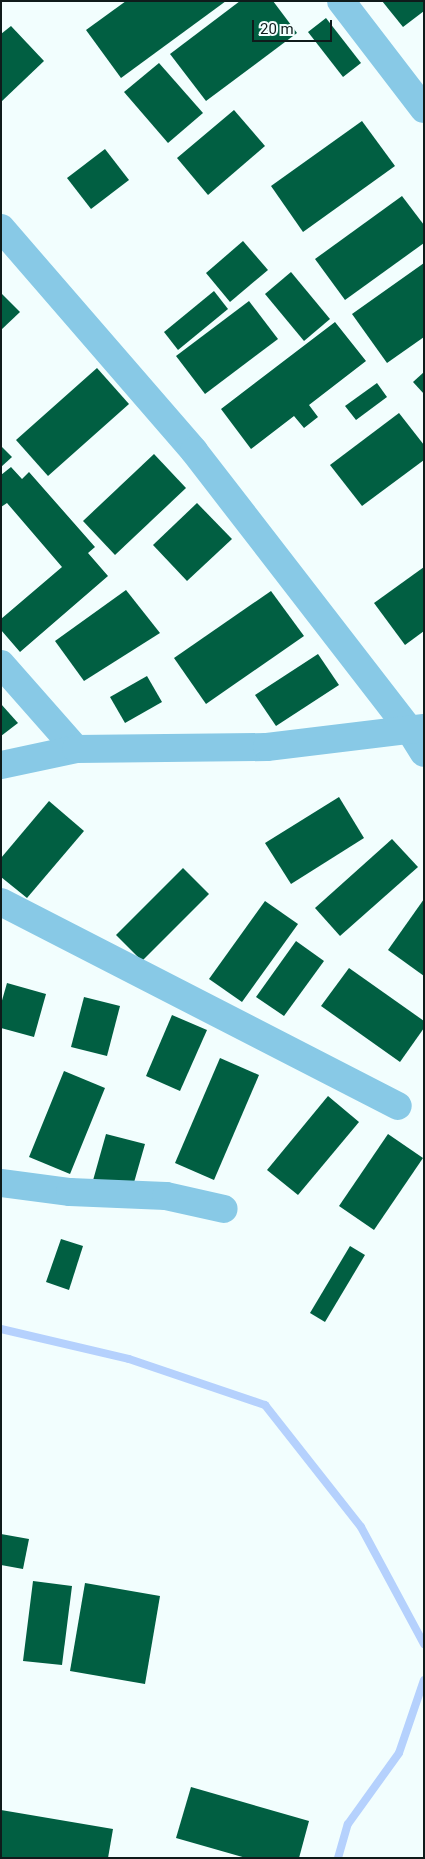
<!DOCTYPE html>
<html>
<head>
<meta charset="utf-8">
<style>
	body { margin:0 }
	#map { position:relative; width:425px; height:1859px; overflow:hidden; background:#f2fefe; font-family:Roboto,sans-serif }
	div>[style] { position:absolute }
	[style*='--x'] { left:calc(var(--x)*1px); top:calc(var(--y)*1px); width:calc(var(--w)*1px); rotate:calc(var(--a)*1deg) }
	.stream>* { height:8px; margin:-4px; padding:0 4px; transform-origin:4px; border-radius:4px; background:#b5d1fd }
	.building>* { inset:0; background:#015f42 }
	.minor>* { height:28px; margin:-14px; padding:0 14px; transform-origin:14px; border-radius:14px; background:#88c9e6 }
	span { translate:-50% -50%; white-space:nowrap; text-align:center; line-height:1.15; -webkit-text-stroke:5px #f2fefe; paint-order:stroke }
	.frame { position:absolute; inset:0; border:2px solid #0f1b1b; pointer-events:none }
	.scale { position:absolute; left:252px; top:20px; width:80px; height:22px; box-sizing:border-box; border:2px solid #0f1b1b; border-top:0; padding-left:6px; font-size:15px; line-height:18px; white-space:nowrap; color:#0f1b1b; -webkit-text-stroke:4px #f2fefe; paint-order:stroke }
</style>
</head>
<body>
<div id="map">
	<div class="stream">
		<div style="--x:1;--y:1329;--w:131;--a:13.2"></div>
		<div style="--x:129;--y:1359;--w:144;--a:18.7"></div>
		<div style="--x:265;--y:1405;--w:155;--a:51.8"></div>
		<div style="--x:361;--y:1527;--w:133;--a:61.7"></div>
		<div style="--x:338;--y:1858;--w:35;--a:-74"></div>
		<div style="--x:348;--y:1824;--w:87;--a:-54.3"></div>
		<div style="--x:399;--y:1753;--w:77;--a:-71.1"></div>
	</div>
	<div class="building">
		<div style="clip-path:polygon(126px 1px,226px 1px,121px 78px,86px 30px)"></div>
		<div style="clip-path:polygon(240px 1px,273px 1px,297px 33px,206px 101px,170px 54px)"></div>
		<div style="clip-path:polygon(382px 1px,424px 1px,424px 11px,403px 27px)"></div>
		<div style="clip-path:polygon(326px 18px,361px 63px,343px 77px,308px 32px)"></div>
		<div style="clip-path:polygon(11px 26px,44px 61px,1px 102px,1px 34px)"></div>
		<div style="clip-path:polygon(159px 63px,203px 113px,168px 143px,124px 92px)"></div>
		<div style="clip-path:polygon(234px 110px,265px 146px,208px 195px,177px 158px)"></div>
		<div style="clip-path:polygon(362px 121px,395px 166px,303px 232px,271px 186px)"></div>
		<div style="clip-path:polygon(105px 149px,129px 180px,91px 209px,67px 178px)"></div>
		<div style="clip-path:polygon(402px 196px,424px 225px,424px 243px,345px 300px,315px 259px)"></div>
		<div style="clip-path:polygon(243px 241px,268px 270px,230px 302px,206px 273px)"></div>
		<div style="clip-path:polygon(424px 263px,424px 337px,387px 363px,352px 314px)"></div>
		<div style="clip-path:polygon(291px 272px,330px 319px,304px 341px,265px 294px)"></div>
		<div style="clip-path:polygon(214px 291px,228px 309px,178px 350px,164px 332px)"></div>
		<div style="clip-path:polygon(1px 293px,20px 312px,1px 330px)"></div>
		<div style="clip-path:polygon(249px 301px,278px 339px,205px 394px,176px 356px)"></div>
		<div style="clip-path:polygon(335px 322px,366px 361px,309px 405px,318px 417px,304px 428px,294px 416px,251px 449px,221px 409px)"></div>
		<div style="clip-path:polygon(97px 368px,129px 404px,48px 476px,16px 440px)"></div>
		<div style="clip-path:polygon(424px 372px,424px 394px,413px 382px)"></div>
		<div style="clip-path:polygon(377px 383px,387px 397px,356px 420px,345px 406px)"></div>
		<div style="clip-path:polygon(399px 413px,424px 445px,424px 460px,362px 506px,330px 465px)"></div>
		<div style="clip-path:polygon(1px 446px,12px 457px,1px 467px)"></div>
		<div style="clip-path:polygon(154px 454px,186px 488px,115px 555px,83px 521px)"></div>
		<div style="clip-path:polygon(11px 467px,22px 479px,29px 472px,95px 547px,88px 553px,108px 576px,20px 652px,1px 630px,1px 619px,62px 567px,7px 503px,1px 507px,1px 475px)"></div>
		<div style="clip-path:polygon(197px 503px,232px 539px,187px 581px,153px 545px)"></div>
		<div style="clip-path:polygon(424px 567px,424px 631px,405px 645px,374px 603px)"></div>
		<div style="clip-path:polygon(126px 590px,160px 633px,84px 681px,55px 641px)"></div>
		<div style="clip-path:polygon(271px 591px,304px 636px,206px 704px,174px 658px)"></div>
		<div style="clip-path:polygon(318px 654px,339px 685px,276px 726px,255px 695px)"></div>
		<div style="clip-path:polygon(147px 676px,162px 702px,125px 723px,110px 697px)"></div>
		<div style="clip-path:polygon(1px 704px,18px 723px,1px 736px)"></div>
		<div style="clip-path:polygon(339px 797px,364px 838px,291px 884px,265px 843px)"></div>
		<div style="clip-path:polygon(49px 801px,84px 831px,27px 898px,1px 877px,1px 858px)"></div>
		<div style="clip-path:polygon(392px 839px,418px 867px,340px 936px,315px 908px)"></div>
		<div style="clip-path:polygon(183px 868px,209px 894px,142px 961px,116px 935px)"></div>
		<div style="clip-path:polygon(424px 899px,424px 976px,388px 950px)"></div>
		<div style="clip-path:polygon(265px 901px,298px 924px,242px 1002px,209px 979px)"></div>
		<div style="clip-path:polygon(296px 941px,324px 961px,284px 1016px,256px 997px)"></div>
		<div style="clip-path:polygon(349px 968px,424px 1021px,424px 1028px,400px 1062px,321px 1006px)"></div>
		<div style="clip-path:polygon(7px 983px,46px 994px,34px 1037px,1px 1028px,1px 1004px)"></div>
		<div style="clip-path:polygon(84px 997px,120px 1006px,107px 1056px,71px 1047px)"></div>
		<div style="clip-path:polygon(172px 1015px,207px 1030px,180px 1091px,146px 1076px)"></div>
		<div style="clip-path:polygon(220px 1058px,259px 1075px,214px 1180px,175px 1163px)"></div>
		<div style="clip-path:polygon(64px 1071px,105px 1088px,70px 1174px,29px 1157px)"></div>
		<div style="clip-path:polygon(328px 1096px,359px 1122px,298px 1195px,267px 1170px)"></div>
		<div style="clip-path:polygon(106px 1134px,145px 1144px,131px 1193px,92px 1184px)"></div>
		<div style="clip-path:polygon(388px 1134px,423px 1158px,374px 1230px,339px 1206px)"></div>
		<div style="clip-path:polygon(61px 1239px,83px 1246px,69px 1290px,46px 1282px)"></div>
		<div style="clip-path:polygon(350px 1246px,365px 1255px,325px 1322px,310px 1313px)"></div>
		<div style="clip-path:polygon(1px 1534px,29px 1539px,23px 1569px,1px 1565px)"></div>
		<div style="clip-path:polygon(33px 1581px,72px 1586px,62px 1665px,23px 1661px)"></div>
		<div style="clip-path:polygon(85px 1583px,160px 1596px,145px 1684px,70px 1671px)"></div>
		<div style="clip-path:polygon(191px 1787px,309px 1821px,299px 1858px,246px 1858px,176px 1838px)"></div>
		<div style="clip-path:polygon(1px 1810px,113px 1829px,108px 1858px,1px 1858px)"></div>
	</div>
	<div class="minor">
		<div style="--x:341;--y:1;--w:136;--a:52.5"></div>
		<div style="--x:1;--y:228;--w:295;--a:49.1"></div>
		<div style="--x:194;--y:451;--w:351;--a:52.3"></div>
		<div style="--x:409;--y:729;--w:28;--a:58"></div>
		<div style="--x:1;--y:664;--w:113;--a:48.6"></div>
		<div style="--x:1;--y:765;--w:77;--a:-12"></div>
		<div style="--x:76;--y:749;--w:191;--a:-0.6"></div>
		<div style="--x:267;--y:747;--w:158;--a:-6.9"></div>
		<div style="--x:1;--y:902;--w:446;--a:27.2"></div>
		<div style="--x:1;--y:1183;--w:70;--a:7.4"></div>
		<div style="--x:70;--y:1192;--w:96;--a:2.4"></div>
		<div style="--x:166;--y:1196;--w:59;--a:12.6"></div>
	</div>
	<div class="frame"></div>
	<div class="scale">20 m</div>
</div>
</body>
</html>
